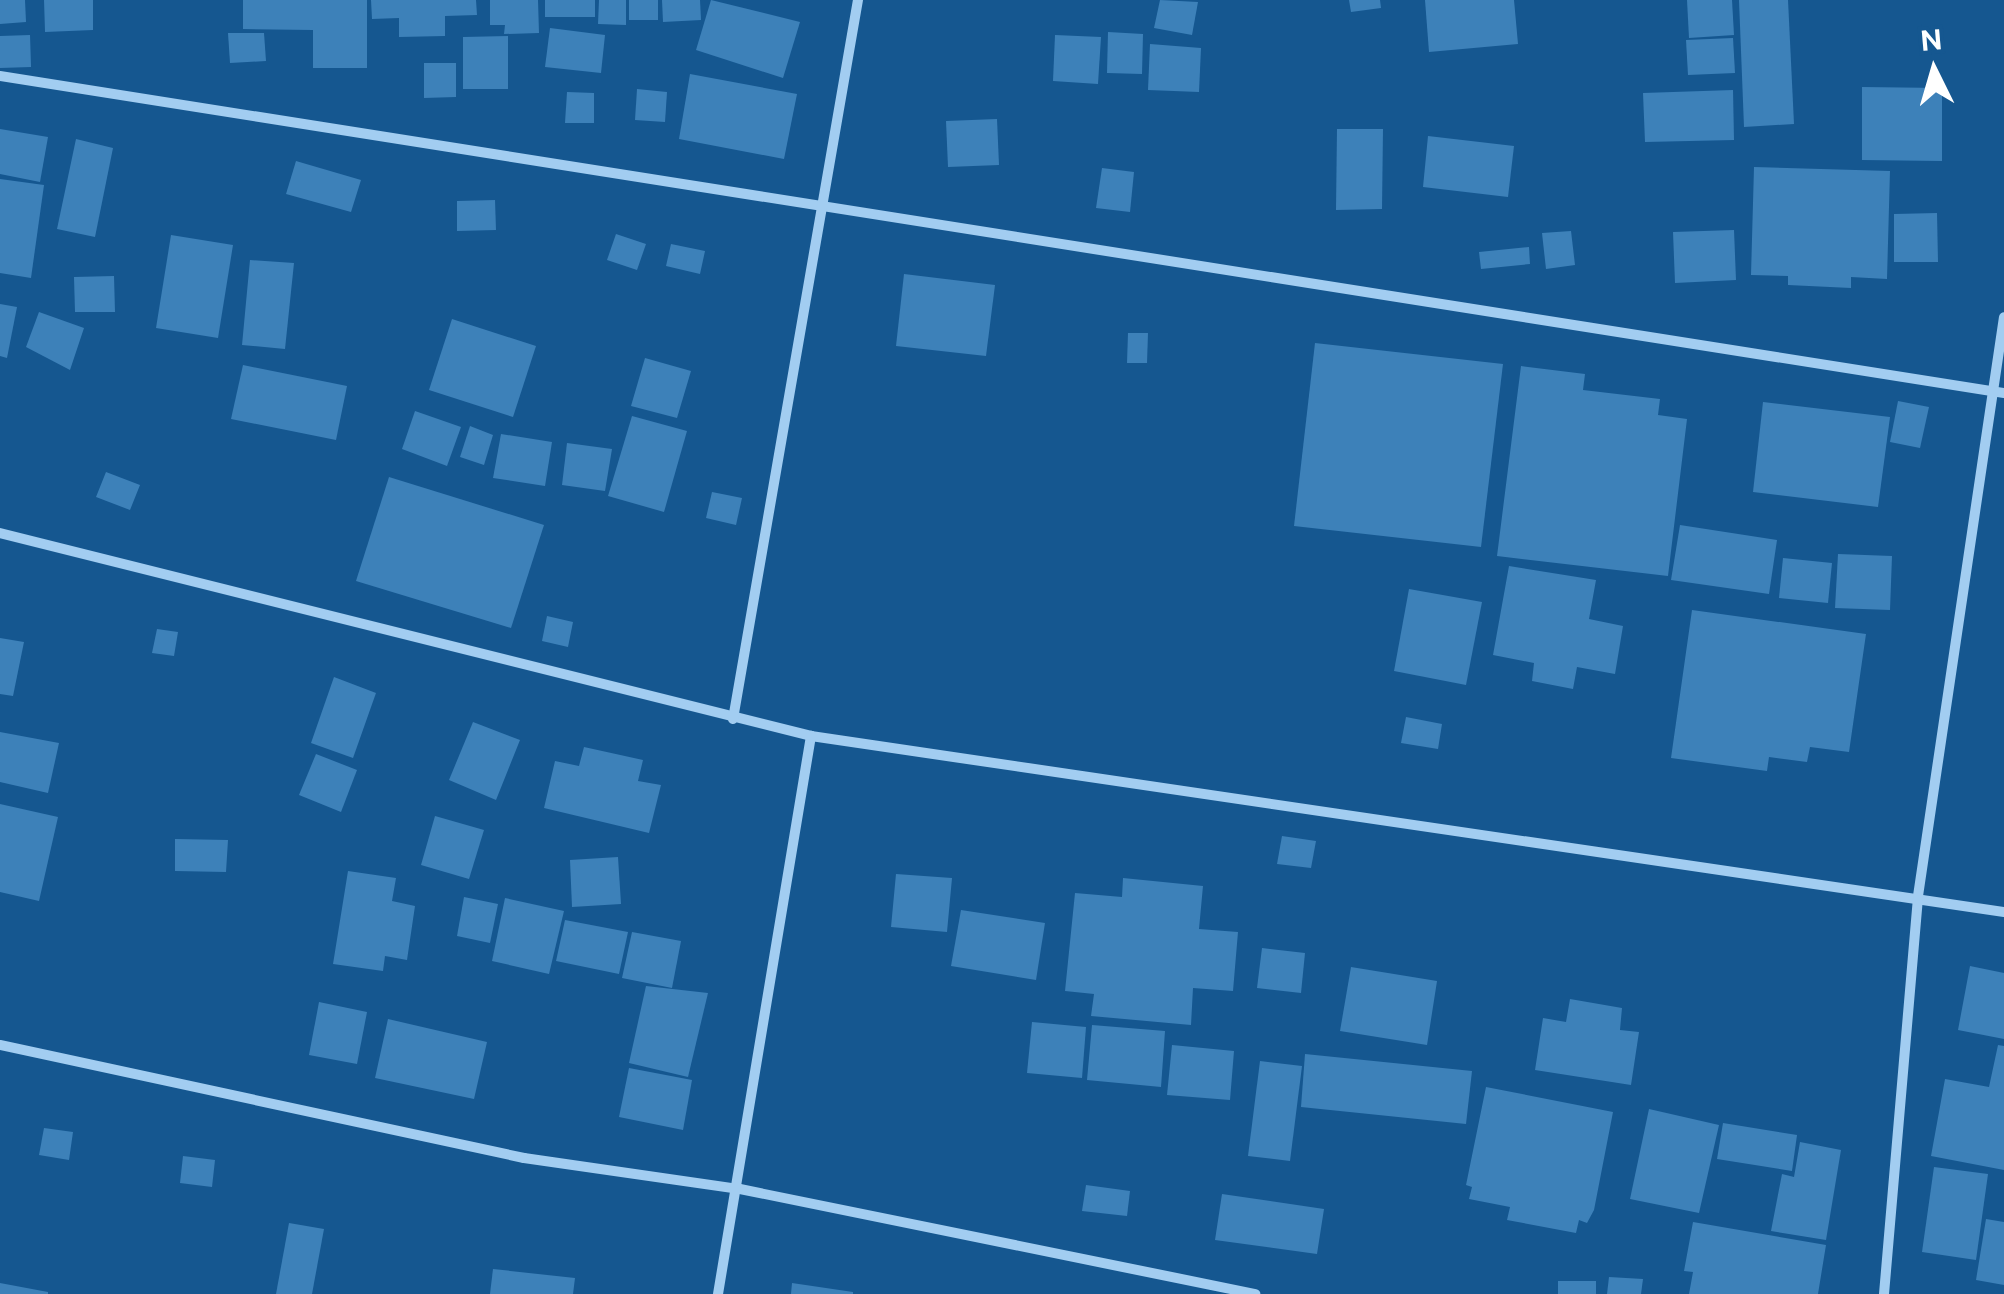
<!DOCTYPE html>
<html>
<head>
<meta charset="utf-8">
<style>
	body { margin:0 }
	#map { position:relative; width:2004px; height:1294px; overflow:hidden; background:#155790; font-family:"Public Sans",sans-serif }
	div>[style] { position:absolute }
	[style*='--x'] { left:calc(var(--x)*1px); top:calc(var(--y)*1px); width:calc(var(--w)*1px); rotate:calc(var(--a)*1deg) }
	.building>* { inset:0; background:#3d81b9 }
	.minor>* { height:10px; margin:-5px; padding:0 5px; transform-origin:5px; border-radius:5px; background:#a2cdf1 }
	span { translate:-50% -50%; white-space:nowrap; text-align:center; line-height:1.15; -webkit-text-stroke:8px #155790; paint-order:stroke }
	.north { position:absolute; left:1884px; top:20px; width:100px; height:100px; -webkit-text-stroke:8px #155790; paint-order:stroke; rotate:355deg; font-size:28px; font-weight:700; line-height:40px; text-align:center; color:#fff }
	.north::after { content:''; display:block; margin:auto; width:35px; height:45px; background:#fff; clip-path:polygon(50% 0,100% 100%,50% 72%,0 100%) }
</style>
</head>
<body>
<div id="map">
	<div class="building">
		<div style="clip-path:polygon(0 0,25px 0,26px 22px,0 24px)"></div>
		<div style="clip-path:polygon(44px 0,93px 0,93px 30px,45px 32px)"></div>
		<div style="clip-path:polygon(243px 0,367px 0,367px 68px,313px 68px,313px 30px,243px 29px)"></div>
		<div style="clip-path:polygon(371px 0,476px 0,477px 15px,445px 16px,445px 36px,399px 37px,399px 18px,372px 19px)"></div>
		<div style="clip-path:polygon(490px 0,538px 0,539px 33px,504px 34px,505px 25px,490px 25px)"></div>
		<div style="clip-path:polygon(545px 0,595px 0,595px 17px,545px 17px)"></div>
		<div style="clip-path:polygon(599px 0,626px 0,626px 25px,598px 24px)"></div>
		<div style="clip-path:polygon(629px 0,658px 0,658px 20px,629px 20px)"></div>
		<div style="clip-path:polygon(662px 0,700px 0,701px 20px,663px 22px)"></div>
		<div style="clip-path:polygon(711px 0,800px 22px,783px 78px,696px 50px)"></div>
		<div style="clip-path:polygon(1160px 0,1198px 2px,1192px 35px,1154px 28px)"></div>
		<div style="clip-path:polygon(1349px 0,1380px 0,1381px 8px,1351px 12px)"></div>
		<div style="clip-path:polygon(1425px 0,1514px 0,1518px 44px,1429px 52px)"></div>
		<div style="clip-path:polygon(1687px 0,1732px 0,1734px 35px,1689px 38px)"></div>
		<div style="clip-path:polygon(1739px 0,1788px 0,1794px 124px,1744px 127px)"></div>
		<div style="clip-path:polygon(550px 28px,605px 35px,601px 73px,545px 67px)"></div>
		<div style="clip-path:polygon(1108px 32px,1143px 34px,1142px 74px,1107px 73px)"></div>
		<div style="clip-path:polygon(228px 33px,264px 33px,266px 61px,230px 63px)"></div>
		<div style="clip-path:polygon(30px 35px,31px 67px,0 68px,0 36px)"></div>
		<div style="clip-path:polygon(1055px 35px,1101px 37px,1098px 84px,1053px 81px)"></div>
		<div style="clip-path:polygon(508px 36px,508px 89px,463px 89px,463px 37px)"></div>
		<div style="clip-path:polygon(1733px 38px,1735px 73px,1688px 75px,1686px 40px)"></div>
		<div style="clip-path:polygon(1150px 44px,1201px 48px,1199px 92px,1148px 90px)"></div>
		<div style="clip-path:polygon(424px 63px,456px 63px,456px 97px,424px 98px)"></div>
		<div style="clip-path:polygon(690px 74px,797px 94px,784px 159px,679px 139px)"></div>
		<div style="clip-path:polygon(1862px 87px,1942px 88px,1942px 161px,1862px 160px)"></div>
		<div style="clip-path:polygon(637px 89px,667px 92px,665px 122px,635px 120px)"></div>
		<div style="clip-path:polygon(1733px 90px,1734px 140px,1645px 142px,1643px 93px)"></div>
		<div style="clip-path:polygon(567px 92px,594px 93px,594px 123px,565px 123px)"></div>
		<div style="clip-path:polygon(997px 119px,999px 165px,948px 167px,946px 121px)"></div>
		<div style="clip-path:polygon(0 129px,48px 137px,40px 182px,0 174px)"></div>
		<div style="clip-path:polygon(1337px 129px,1383px 129px,1382px 209px,1336px 210px)"></div>
		<div style="clip-path:polygon(1428px 136px,1514px 146px,1508px 197px,1423px 187px)"></div>
		<div style="clip-path:polygon(76px 139px,113px 148px,95px 237px,57px 229px)"></div>
		<div style="clip-path:polygon(296px 161px,361px 180px,351px 212px,286px 194px)"></div>
		<div style="clip-path:polygon(1754px 167px,1890px 171px,1887px 279px,1851px 277px,1851px 288px,1788px 285px,1788px 276px,1751px 275px)"></div>
		<div style="clip-path:polygon(1102px 168px,1134px 172px,1130px 212px,1096px 208px)"></div>
		<div style="clip-path:polygon(0 179px,44px 185px,31px 278px,0 273px)"></div>
		<div style="clip-path:polygon(495px 200px,496px 230px,457px 231px,457px 201px)"></div>
		<div style="clip-path:polygon(1937px 213px,1938px 262px,1894px 262px,1894px 214px)"></div>
		<div style="clip-path:polygon(1734px 230px,1736px 280px,1675px 283px,1673px 232px)"></div>
		<div style="clip-path:polygon(1571px 231px,1575px 265px,1546px 269px,1542px 233px)"></div>
		<div style="clip-path:polygon(616px 234px,646px 244px,637px 270px,607px 260px)"></div>
		<div style="clip-path:polygon(171px 235px,233px 245px,218px 338px,156px 328px)"></div>
		<div style="clip-path:polygon(671px 244px,705px 251px,700px 274px,666px 266px)"></div>
		<div style="clip-path:polygon(1529px 247px,1530px 264px,1481px 269px,1479px 252px)"></div>
		<div style="clip-path:polygon(250px 260px,294px 263px,285px 349px,242px 345px)"></div>
		<div style="clip-path:polygon(904px 274px,995px 285px,986px 356px,896px 346px)"></div>
		<div style="clip-path:polygon(114px 276px,115px 312px,75px 312px,74px 277px)"></div>
		<div style="clip-path:polygon(0 304px,17px 307px,7px 358px,0 356px)"></div>
		<div style="clip-path:polygon(39px 312px,84px 328px,70px 370px,26px 347px)"></div>
		<div style="clip-path:polygon(452px 319px,536px 346px,513px 417px,429px 390px)"></div>
		<div style="clip-path:polygon(1128px 333px,1148px 333px,1147px 363px,1127px 363px)"></div>
		<div style="clip-path:polygon(1315px 343px,1503px 364px,1481px 547px,1294px 526px)"></div>
		<div style="clip-path:polygon(645px 358px,691px 371px,677px 418px,631px 406px)"></div>
		<div style="clip-path:polygon(243px 365px,347px 386px,336px 440px,231px 419px)"></div>
		<div style="clip-path:polygon(1521px 366px,1585px 374px,1583px 390px,1660px 399px,1658px 415px,1687px 419px,1668px 576px,1497px 556px)"></div>
		<div style="clip-path:polygon(1898px 401px,1929px 407px,1920px 448px,1890px 442px)"></div>
		<div style="clip-path:polygon(1763px 402px,1890px 417px,1878px 507px,1753px 492px)"></div>
		<div style="clip-path:polygon(415px 411px,461px 427px,447px 466px,402px 449px)"></div>
		<div style="clip-path:polygon(632px 416px,687px 431px,664px 512px,608px 496px)"></div>
		<div style="clip-path:polygon(470px 426px,493px 435px,484px 465px,460px 457px)"></div>
		<div style="clip-path:polygon(501px 434px,552px 442px,545px 486px,493px 478px)"></div>
		<div style="clip-path:polygon(567px 443px,612px 449px,605px 491px,562px 485px)"></div>
		<div style="clip-path:polygon(106px 472px,140px 485px,130px 510px,96px 497px)"></div>
		<div style="clip-path:polygon(389px 477px,544px 525px,511px 628px,356px 581px)"></div>
		<div style="clip-path:polygon(712px 492px,742px 498px,736px 525px,706px 518px)"></div>
		<div style="clip-path:polygon(1680px 525px,1777px 540px,1769px 594px,1671px 580px)"></div>
		<div style="clip-path:polygon(1838px 554px,1892px 556px,1890px 610px,1835px 608px)"></div>
		<div style="clip-path:polygon(1783px 558px,1832px 563px,1828px 603px,1779px 598px)"></div>
		<div style="clip-path:polygon(1509px 566px,1596px 580px,1589px 619px,1623px 626px,1615px 674px,1577px 667px,1573px 689px,1532px 681px,1534px 663px,1493px 655px)"></div>
		<div style="clip-path:polygon(1409px 589px,1482px 602px,1466px 685px,1394px 671px)"></div>
		<div style="clip-path:polygon(1692px 610px,1866px 634px,1849px 752px,1810px 747px,1807px 762px,1769px 757px,1767px 771px,1671px 758px)"></div>
		<div style="clip-path:polygon(547px 616px,573px 622px,568px 647px,542px 641px)"></div>
		<div style="clip-path:polygon(157px 629px,178px 632px,174px 656px,152px 653px)"></div>
		<div style="clip-path:polygon(0 638px,24px 642px,13px 696px,0 694px)"></div>
		<div style="clip-path:polygon(334px 677px,376px 693px,353px 758px,311px 743px)"></div>
		<div style="clip-path:polygon(1406px 717px,1442px 724px,1438px 749px,1401px 743px)"></div>
		<div style="clip-path:polygon(473px 722px,520px 740px,496px 800px,449px 780px)"></div>
		<div style="clip-path:polygon(0 732px,59px 743px,48px 793px,0 782px)"></div>
		<div style="clip-path:polygon(584px 747px,643px 760px,638px 781px,661px 785px,649px 833px,544px 808px,555px 761px,579px 766px)"></div>
		<div style="clip-path:polygon(316px 754px,357px 770px,341px 812px,299px 795px)"></div>
		<div style="clip-path:polygon(0 804px,58px 817px,39px 901px,0 892px)"></div>
		<div style="clip-path:polygon(435px 816px,484px 830px,469px 879px,421px 865px)"></div>
		<div style="clip-path:polygon(1282px 836px,1316px 841px,1311px 868px,1277px 864px)"></div>
		<div style="clip-path:polygon(175px 839px,228px 840px,226px 872px,175px 871px)"></div>
		<div style="clip-path:polygon(618px 857px,621px 904px,572px 907px,570px 860px)"></div>
		<div style="clip-path:polygon(348px 871px,396px 878px,392px 901px,415px 906px,407px 960px,385px 956px,383px 971px,333px 964px)"></div>
		<div style="clip-path:polygon(896px 874px,952px 878px,947px 932px,891px 927px)"></div>
		<div style="clip-path:polygon(1123px 878px,1203px 886px,1199px 929px,1238px 932px,1233px 991px,1193px 988px,1191px 1025px,1091px 1016px,1094px 994px,1065px 991px,1075px 893px,1122px 897px)"></div>
		<div style="clip-path:polygon(464px 897px,498px 904px,490px 943px,457px 936px)"></div>
		<div style="clip-path:polygon(505px 898px,564px 911px,549px 974px,492px 961px)"></div>
		<div style="clip-path:polygon(961px 910px,1045px 923px,1036px 980px,951px 966px)"></div>
		<div style="clip-path:polygon(565px 920px,628px 932px,619px 974px,556px 961px)"></div>
		<div style="clip-path:polygon(632px 932px,681px 941px,672px 988px,622px 978px)"></div>
		<div style="clip-path:polygon(1262px 948px,1305px 953px,1301px 993px,1257px 988px)"></div>
		<div style="clip-path:polygon(1970px 966px,2004px 973px,2004px 1039px,1958px 1030px)"></div>
		<div style="clip-path:polygon(1351px 967px,1437px 981px,1427px 1045px,1340px 1031px)"></div>
		<div style="clip-path:polygon(646px 986px,708px 993px,688px 1077px,629px 1063px)"></div>
		<div style="clip-path:polygon(1570px 999px,1622px 1008px,1620px 1030px,1639px 1032px,1631px 1085px,1535px 1070px,1543px 1018px,1566px 1022px)"></div>
		<div style="clip-path:polygon(319px 1002px,367px 1012px,357px 1064px,309px 1055px)"></div>
		<div style="clip-path:polygon(388px 1019px,487px 1042px,474px 1099px,375px 1078px)"></div>
		<div style="clip-path:polygon(1032px 1022px,1086px 1027px,1082px 1078px,1027px 1073px)"></div>
		<div style="clip-path:polygon(1092px 1025px,1165px 1031px,1161px 1087px,1087px 1080px)"></div>
		<div style="clip-path:polygon(1172px 1045px,1234px 1051px,1230px 1100px,1167px 1095px)"></div>
		<div style="clip-path:polygon(1998px 1045px,2004px 1046px,2004px 1170px,1931px 1156px,1945px 1079px,1989px 1087px)"></div>
		<div style="clip-path:polygon(1305px 1054px,1472px 1071px,1466px 1124px,1301px 1107px)"></div>
		<div style="clip-path:polygon(1260px 1061px,1302px 1066px,1290px 1161px,1248px 1156px)"></div>
		<div style="clip-path:polygon(629px 1068px,692px 1080px,683px 1130px,619px 1117px)"></div>
		<div style="clip-path:polygon(1486px 1087px,1613px 1112px,1594px 1210px,1587px 1223px,1579px 1220px,1576px 1233px,1507px 1220px,1510px 1207px,1469px 1199px,1472px 1187px,1466px 1185px)"></div>
		<div style="clip-path:polygon(1649px 1109px,1719px 1125px,1699px 1213px,1630px 1199px)"></div>
		<div style="clip-path:polygon(1723px 1123px,1797px 1135px,1792px 1171px,1717px 1159px)"></div>
		<div style="clip-path:polygon(44px 1128px,73px 1132px,69px 1160px,39px 1155px)"></div>
		<div style="clip-path:polygon(1800px 1142px,1841px 1150px,1826px 1240px,1771px 1231px,1782px 1174px,1794px 1177px)"></div>
		<div style="clip-path:polygon(183px 1156px,215px 1160px,212px 1187px,180px 1183px)"></div>
		<div style="clip-path:polygon(1934px 1167px,1988px 1174px,1976px 1260px,1922px 1252px)"></div>
		<div style="clip-path:polygon(1086px 1185px,1130px 1191px,1127px 1216px,1082px 1211px)"></div>
		<div style="clip-path:polygon(1222px 1194px,1324px 1209px,1317px 1254px,1215px 1240px)"></div>
		<div style="clip-path:polygon(1986px 1219px,2004px 1222px,2004px 1285px,1976px 1280px)"></div>
		<div style="clip-path:polygon(1693px 1222px,1826px 1245px,1818px 1294px,1689px 1294px,1693px 1272px,1684px 1271px)"></div>
		<div style="clip-path:polygon(289px 1223px,324px 1229px,312px 1294px,276px 1294px)"></div>
		<div style="clip-path:polygon(493px 1269px,575px 1278px,573px 1294px,490px 1294px)"></div>
		<div style="clip-path:polygon(1609px 1277px,1643px 1279px,1641px 1294px,1607px 1294px)"></div>
		<div style="clip-path:polygon(1558px 1281px,1596px 1281px,1596px 1294px,1558px 1294px)"></div>
		<div style="clip-path:polygon(0 1283px,48px 1292px,48px 1294px,0 1294px)"></div>
		<div style="clip-path:polygon(792px 1283px,853px 1292px,853px 1294px,791px 1294px)"></div>
	</div>
	<div class="minor">
		<div style="--x:0;--y:76;--w:2029;--a:8.99"></div>
		<div style="--x:0;--y:533;--w:836;--a:14.05"></div>
		<div style="--x:811;--y:736;--w:1206;--a:8.39"></div>
		<div style="--x:733;--y:719;--w:730;--a:-80.14"></div>
		<div style="--x:0;--y:1045;--w:536;--a:12.17"></div>
		<div style="--x:524;--y:1158;--w:218;--a:8.2"></div>
		<div style="--x:740;--y:1189;--w:526;--a:11.52"></div>
		<div style="--x:718;--y:1294;--w:566;--a:-80.54"></div>
		<div style="--x:1884;--y:1294;--w:399;--a:-85.1"></div>
		<div style="--x:1918;--y:896;--w:585;--a:-81.55"></div>
	</div>
	<div class="north">N</div>
</div>
</body>
</html>
